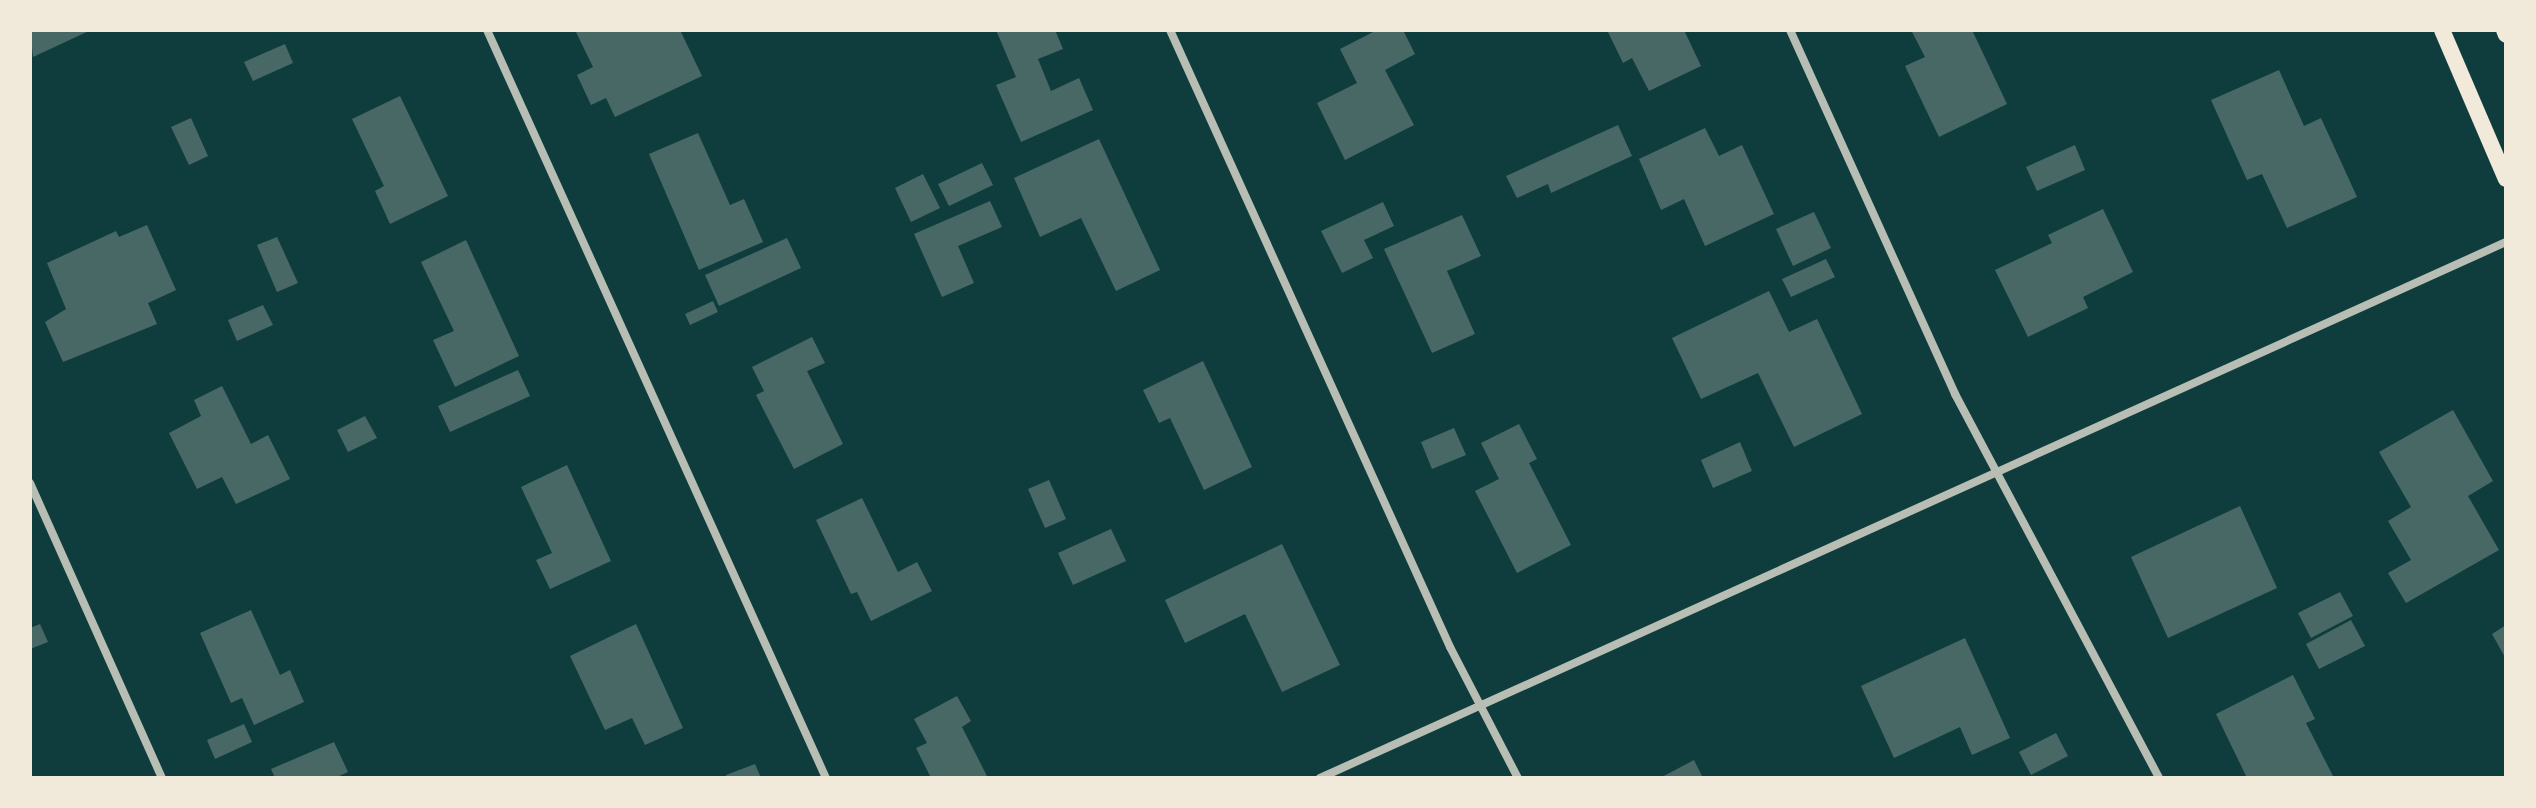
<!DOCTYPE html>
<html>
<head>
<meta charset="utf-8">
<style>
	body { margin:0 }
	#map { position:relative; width:2536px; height:808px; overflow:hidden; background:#0f3d3e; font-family:"Alegreya Sans",sans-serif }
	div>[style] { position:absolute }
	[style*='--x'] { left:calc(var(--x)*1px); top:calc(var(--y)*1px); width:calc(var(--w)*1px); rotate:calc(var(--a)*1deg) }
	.building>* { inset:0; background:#486865 }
	.minor>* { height:8px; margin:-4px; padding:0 4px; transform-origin:4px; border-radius:4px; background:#b8beb3 }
	.secondary>* { height:16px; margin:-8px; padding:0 8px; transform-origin:8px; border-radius:8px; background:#f1e9da }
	span { translate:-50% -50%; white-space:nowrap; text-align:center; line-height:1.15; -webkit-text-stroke:8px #f1e9da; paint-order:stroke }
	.frame { position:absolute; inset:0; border:32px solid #f1e9da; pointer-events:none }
</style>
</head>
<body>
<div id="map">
	<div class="building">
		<div style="clip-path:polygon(30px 30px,91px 30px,33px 57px)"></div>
		<div style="clip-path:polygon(575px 30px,680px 30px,702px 76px,615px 117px,606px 98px,591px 105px,577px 75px,593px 67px)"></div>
		<div style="clip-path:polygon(996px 30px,1055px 30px,1063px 49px,1038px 59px,1051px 91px,1079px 78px,1093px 110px,1021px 142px,996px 85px,1016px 77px)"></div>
		<div style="clip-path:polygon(1377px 30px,1403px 30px,1415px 54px,1385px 70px,1414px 125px,1345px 160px,1317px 103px,1357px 83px,1340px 49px)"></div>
		<div style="clip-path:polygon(1607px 30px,1684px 30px,1701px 66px,1649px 91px,1632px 58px,1623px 63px)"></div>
		<div style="clip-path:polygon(1911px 30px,1972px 30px,2007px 104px,1939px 137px,1905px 66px,1925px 57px)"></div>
		<div style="clip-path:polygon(285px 44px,293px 63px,253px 81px,244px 62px)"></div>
		<div style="clip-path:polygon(2279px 70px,2304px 126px,2321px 118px,2357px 197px,2287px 228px,2262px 174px,2247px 180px,2211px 100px)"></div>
		<div style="clip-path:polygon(400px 96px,448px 196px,390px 224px,375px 191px,384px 186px,352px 119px)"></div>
		<div style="clip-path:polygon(191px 118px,208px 156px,189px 165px,171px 127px)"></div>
		<div style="clip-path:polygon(1618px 125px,1632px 156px,1551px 193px,1548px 184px,1517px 198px,1506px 176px)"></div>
		<div style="clip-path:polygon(1705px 128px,1719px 156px,1742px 145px,1774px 214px,1705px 246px,1684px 199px,1661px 210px,1639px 159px)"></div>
		<div style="clip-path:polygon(698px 133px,730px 205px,744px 199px,763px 242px,699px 270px,649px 154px)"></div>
		<div style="clip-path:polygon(1099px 139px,1160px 270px,1116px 291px,1081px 218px,1040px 237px,1014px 178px)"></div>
		<div style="clip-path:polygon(2075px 145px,2085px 170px,2037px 191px,2026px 167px)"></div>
		<div style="clip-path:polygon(982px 163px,993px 185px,949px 206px,938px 184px)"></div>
		<div style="clip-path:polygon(923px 174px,940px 208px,911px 222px,895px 188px)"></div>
		<div style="clip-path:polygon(990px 201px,1002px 227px,958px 246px,974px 283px,942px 297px,914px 234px)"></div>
		<div style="clip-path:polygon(1383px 202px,1394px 226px,1364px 240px,1373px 258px,1342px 273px,1321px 231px)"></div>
		<div style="clip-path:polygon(2103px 209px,2133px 272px,2083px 297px,2088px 308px,2028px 337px,1995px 270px,2052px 243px,2048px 235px)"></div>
		<div style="clip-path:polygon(1814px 212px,1831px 248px,1793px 266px,1776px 229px)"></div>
		<div style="clip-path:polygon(1462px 215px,1481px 256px,1447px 271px,1475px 334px,1432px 353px,1384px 249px)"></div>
		<div style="clip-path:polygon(147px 225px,176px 290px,148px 303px,157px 324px,63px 362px,45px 322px,66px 309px,47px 263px,116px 231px,119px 237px)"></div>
		<div style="clip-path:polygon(277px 237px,298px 283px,277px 292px,257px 245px)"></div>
		<div style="clip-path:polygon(787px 238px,801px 268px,719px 306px,705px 275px)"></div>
		<div style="clip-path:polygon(466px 240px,519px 356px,455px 387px,433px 340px,454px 331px,421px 262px)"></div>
		<div style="clip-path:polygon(1826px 259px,1835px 277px,1791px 297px,1782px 279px)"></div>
		<div style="clip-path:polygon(1769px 291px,1789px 332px,1817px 319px,1862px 414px,1794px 447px,1758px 373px,1701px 399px,1672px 338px)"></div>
		<div style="clip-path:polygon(713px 301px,718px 312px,690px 325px,685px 314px)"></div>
		<div style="clip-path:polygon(263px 305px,273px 325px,237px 341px,228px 320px)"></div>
		<div style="clip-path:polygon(812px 337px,825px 363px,807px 371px,843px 444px,794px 469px,756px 395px,764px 391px,752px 367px)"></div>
		<div style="clip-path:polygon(1203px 361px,1252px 467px,1204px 490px,1170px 418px,1159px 423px,1143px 390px)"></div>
		<div style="clip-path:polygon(518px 370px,530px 396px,450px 432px,438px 406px)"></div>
		<div style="clip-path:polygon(222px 386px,251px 444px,268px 435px,290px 479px,236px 504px,222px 477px,197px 489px,169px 433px,201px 416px,194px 400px)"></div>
		<div style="clip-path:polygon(2453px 410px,2493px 481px,2468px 496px,2499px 550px,2406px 603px,2388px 573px,2411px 560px,2388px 521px,2411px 507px,2379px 452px)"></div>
		<div style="clip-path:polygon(365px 416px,377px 438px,348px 452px,337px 430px)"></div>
		<div style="clip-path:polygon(1519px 424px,1537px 459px,1529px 463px,1571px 545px,1517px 573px,1475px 491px,1499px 479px,1481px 443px)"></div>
		<div style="clip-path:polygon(1454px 428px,1466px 455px,1432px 469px,1421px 442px)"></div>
		<div style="clip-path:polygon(1740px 442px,1752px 471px,1713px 488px,1701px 460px)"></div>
		<div style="clip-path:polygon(567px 465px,611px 561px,550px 589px,536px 560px,552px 553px,521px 487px)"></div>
		<div style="clip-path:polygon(1049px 480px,1066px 519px,1045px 528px,1028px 489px)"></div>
		<div style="clip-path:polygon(862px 498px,898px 572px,917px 562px,932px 591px,871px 621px,857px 592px,851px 594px,816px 520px)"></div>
		<div style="clip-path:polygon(2240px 506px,2277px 588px,2168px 638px,2131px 557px)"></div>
		<div style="clip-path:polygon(1111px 529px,1126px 561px,1073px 585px,1058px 553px)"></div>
		<div style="clip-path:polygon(1282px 544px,1340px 665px,1282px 692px,1245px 614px,1185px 643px,1165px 600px)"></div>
		<div style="clip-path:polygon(2340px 592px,2353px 616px,2311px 638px,2298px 613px)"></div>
		<div style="clip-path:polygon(251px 610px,280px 675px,290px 670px,304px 702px,254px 725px,242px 698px,231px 703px,200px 633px)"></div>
		<div style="clip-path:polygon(2351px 620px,2365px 646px,2319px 669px,2306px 644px)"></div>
		<div style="clip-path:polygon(40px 624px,48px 642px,30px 649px,30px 628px)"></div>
		<div style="clip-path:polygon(636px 624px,683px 728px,645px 745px,632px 718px,605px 730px,570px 656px)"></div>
		<div style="clip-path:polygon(2506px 625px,2506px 659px,2492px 634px)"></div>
		<div style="clip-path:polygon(1965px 638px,2010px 738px,1972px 755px,1960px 727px,1894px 758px,1861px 686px)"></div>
		<div style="clip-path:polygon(2293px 675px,2315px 719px,2306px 723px,2334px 778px,2247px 778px,2216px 714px)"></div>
		<div style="clip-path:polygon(957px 696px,971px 721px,962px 727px,988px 778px,931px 778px,916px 748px,927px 743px,914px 719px)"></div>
		<div style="clip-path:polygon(244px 724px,252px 742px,215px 759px,207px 740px)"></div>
		<div style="clip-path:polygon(2056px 733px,2068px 756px,2031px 775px,2019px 752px)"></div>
		<div style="clip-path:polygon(334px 742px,348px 772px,335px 778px,275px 778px,271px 769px)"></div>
		<div style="clip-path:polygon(1694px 760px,1703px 778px,1660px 778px)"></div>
		<div style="clip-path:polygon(755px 764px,761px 778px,727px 778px,726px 775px)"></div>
	</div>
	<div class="minor">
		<div style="--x:487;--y:30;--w:821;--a:65.62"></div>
		<div style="--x:1170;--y:30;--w:678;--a:65.59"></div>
		<div style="--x:1450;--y:647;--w:148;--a:62.6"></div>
		<div style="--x:1790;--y:30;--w:400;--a:65.6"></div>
		<div style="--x:1955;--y:394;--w:435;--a:62"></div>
		<div style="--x:30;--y:483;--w:323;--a:65.9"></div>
		<div style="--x:1320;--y:778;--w:1301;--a:-24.32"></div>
	</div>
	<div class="secondary">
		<div style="--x:2442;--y:30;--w:162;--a:66.8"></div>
		<div style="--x:2504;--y:30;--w:5;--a:68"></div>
	</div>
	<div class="frame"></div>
</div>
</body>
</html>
